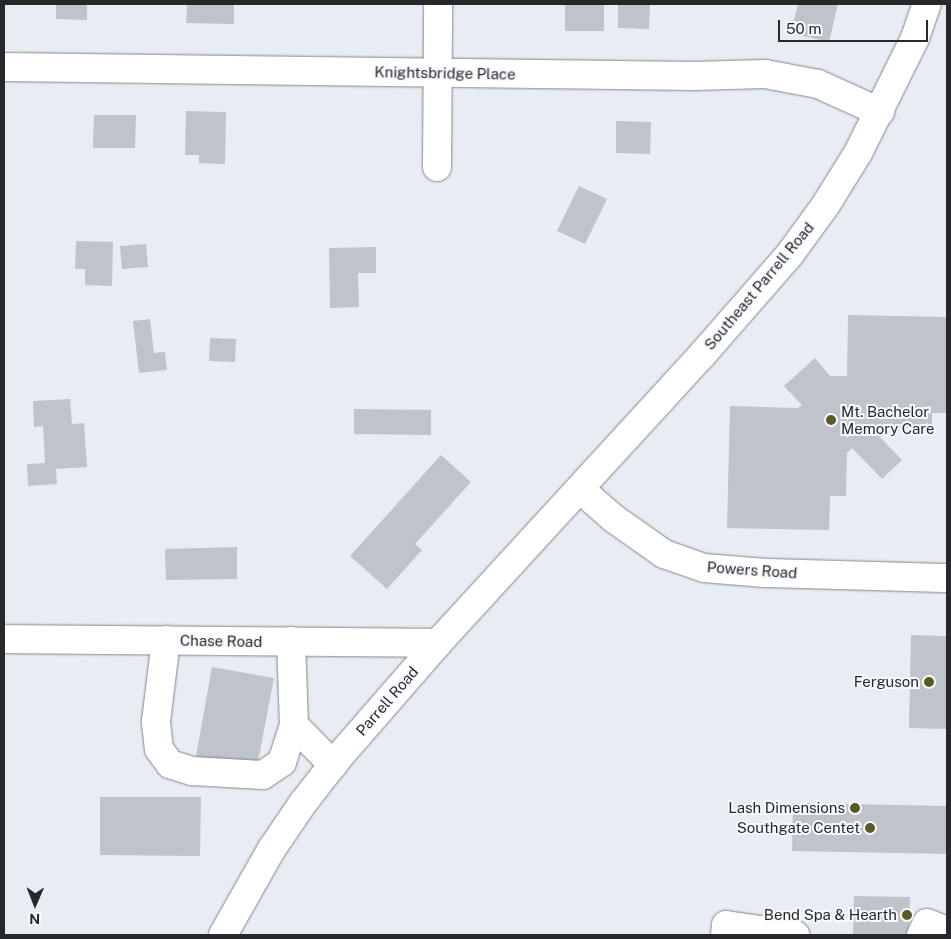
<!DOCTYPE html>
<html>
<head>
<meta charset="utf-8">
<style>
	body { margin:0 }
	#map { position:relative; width:951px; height:939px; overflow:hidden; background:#e8edf4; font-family:"Public Sans",sans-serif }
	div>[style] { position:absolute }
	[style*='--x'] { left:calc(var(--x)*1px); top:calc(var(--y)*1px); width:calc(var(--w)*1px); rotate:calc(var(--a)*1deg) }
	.building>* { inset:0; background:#bfc4cb }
	.roads { filter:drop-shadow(0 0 1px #83878d) drop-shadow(0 0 1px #83878d) }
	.minor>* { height:28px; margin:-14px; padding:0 14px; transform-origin:14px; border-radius:14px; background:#fff }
	.dots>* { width:14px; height:14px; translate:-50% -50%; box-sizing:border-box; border:2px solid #f7fafe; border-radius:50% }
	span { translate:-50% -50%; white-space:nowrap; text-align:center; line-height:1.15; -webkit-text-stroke:4px #f7fafe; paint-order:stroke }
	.street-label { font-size:15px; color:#27282b }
	.poi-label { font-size:15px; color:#27282b }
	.left { translate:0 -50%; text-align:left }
	.right { translate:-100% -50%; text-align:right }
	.frame { position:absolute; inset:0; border:5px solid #27282b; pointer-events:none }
	.north { position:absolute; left:10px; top:879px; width:50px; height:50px; -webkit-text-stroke:4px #f7fafe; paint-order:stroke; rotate:181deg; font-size:14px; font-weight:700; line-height:20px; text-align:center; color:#27282b }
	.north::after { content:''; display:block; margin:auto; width:18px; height:22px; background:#27282b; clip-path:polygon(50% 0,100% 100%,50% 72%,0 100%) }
	.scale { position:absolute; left:778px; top:20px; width:150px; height:22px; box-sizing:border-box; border:2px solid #27282b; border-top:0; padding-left:6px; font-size:15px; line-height:18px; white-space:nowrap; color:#27282b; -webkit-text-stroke:4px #f7fafe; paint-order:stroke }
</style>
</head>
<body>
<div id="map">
	<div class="building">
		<div style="clip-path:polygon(56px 4px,87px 4px,87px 20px,56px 19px)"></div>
		<div style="clip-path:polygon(187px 4px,234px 4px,234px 24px,186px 23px)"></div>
		<div style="clip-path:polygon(565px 4px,604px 4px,604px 31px,565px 31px)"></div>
		<div style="clip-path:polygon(618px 4px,650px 4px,649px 29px,618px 28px)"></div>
		<div style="clip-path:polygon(798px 4px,838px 4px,829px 42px,791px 33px)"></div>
		<div style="clip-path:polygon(186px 111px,226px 112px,225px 164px,199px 163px,199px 155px,185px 155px)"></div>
		<div style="clip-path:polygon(94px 115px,136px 115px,135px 148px,93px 148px)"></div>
		<div style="clip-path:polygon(616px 121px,651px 122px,650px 154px,616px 153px)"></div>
		<div style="clip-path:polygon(579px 186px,607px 199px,585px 244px,557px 231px)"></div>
		<div style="clip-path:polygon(76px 241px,113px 242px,112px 286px,85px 285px,85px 269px,75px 269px)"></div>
		<div style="clip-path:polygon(146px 244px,148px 267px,122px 269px,120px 246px)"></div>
		<div style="clip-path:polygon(376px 247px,376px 273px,358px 273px,359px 307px,330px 308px,329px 248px)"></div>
		<div style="clip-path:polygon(848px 315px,947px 317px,947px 413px,932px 413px,932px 428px,878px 427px,874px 431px,902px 460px,882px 479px,852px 448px,847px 453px,846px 496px,830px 496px,829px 530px,727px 528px,730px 406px,798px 408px,802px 405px,784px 386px,815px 358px,830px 376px,847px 376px)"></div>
		<div style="clip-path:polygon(150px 319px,154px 353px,165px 352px,167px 370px,139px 373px,133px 321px)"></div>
		<div style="clip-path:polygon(210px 338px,236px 339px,235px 362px,209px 361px)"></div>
		<div style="clip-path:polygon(70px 399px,72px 424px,84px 423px,87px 467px,56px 469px,57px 484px,28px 486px,27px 464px,45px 463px,43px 426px,34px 427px,33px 401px)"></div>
		<div style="clip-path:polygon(354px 409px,431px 410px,431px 435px,354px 434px)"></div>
		<div style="clip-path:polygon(441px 455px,471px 482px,415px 544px,422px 550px,387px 589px,350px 556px)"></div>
		<div style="clip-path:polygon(237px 547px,237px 579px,166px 580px,165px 549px)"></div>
		<div style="clip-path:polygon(911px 635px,947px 636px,947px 729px,909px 728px)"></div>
		<div style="clip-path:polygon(212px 667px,274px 678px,257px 767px,196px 756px)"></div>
		<div style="clip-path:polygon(100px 797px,201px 797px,200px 856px,100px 855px)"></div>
		<div style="clip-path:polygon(793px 803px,947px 806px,947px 854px,792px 851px)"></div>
		<div style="clip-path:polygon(854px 896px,910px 897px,909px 935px,853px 935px)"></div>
	</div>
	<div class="roads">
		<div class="minor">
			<div style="--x:4;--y:67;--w:690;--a:0.75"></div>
			<div style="--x:694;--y:76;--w:71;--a:-1.6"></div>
			<div style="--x:765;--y:74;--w:54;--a:10.7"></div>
			<div style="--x:818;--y:84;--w:68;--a:24.3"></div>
			<div style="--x:437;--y:167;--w:163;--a:-89.6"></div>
			<div style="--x:580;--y:489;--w:44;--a:41.3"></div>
			<div style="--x:613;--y:518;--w:62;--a:35.2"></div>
			<div style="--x:664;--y:554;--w:42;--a:19.3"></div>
			<div style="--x:704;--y:568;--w:61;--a:4.7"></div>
			<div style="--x:765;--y:573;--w:182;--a:1.6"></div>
			<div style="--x:4;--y:639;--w:434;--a:0.5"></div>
			<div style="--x:166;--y:640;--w:83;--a:97"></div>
			<div style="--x:156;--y:722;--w:27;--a:84"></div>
			<div style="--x:159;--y:749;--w:19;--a:54"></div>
			<div style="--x:170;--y:764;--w:23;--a:18"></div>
			<div style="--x:192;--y:771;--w:71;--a:3.2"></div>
			<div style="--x:263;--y:775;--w:23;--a:-34"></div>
			<div style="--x:282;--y:762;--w:39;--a:-72"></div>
			<div style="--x:291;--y:641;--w:84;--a:88"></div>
			<div style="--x:294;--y:725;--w:56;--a:45.7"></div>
			<div style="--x:223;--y:935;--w:98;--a:-60.5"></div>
			<div style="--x:271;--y:850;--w:57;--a:-55.8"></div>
			<div style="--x:303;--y:803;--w:57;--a:-52.1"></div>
			<div style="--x:338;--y:758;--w:152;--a:-49"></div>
			<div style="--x:438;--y:643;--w:391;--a:-47.5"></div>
			<div style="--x:702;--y:355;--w:134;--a:-48.9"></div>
			<div style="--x:790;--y:254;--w:59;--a:-53.9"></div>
			<div style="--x:825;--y:206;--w:62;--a:-58.1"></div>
			<div style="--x:858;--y:153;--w:128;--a:-63.6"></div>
			<div style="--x:915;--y:38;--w:36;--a:-71"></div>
			<div style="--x:725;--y:935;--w:10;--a:-84"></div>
			<div style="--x:726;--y:925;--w:70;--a:8.2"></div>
			<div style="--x:921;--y:935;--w:13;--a:-63"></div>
			<div style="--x:927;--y:923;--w:22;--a:22"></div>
		</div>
	</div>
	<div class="dots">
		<div style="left:831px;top:420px;background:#595a28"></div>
		<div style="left:929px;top:682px;background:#595a28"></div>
		<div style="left:855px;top:808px;background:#595a28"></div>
		<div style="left:870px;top:828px;background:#595a28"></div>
		<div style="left:907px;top:915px;background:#595a28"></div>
	</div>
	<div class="street-label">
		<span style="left:445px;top:73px;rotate:1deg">Knightsbridge Place</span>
		<span style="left:759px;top:286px;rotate:-50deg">Southeast Parrell Road</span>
		<span style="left:752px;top:570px;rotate:4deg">Powers Road</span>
		<span style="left:221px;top:641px;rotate:1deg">Chase Road</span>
		<span style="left:387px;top:701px;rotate:-49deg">Parrell Road</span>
	</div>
	<div class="poi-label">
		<span class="left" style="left:841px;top:420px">Mt. Bachelor<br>Memory Care</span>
		<span class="right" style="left:919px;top:682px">Ferguson</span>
		<span class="right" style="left:845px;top:808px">Lash Dimensions</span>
		<span class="right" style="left:860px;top:828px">Southgate Centet</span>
		<span class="right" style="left:897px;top:915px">Bend Spa &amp; Hearth</span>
	</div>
	<div class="frame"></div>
	<div class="north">N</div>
	<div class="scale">50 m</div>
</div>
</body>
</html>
